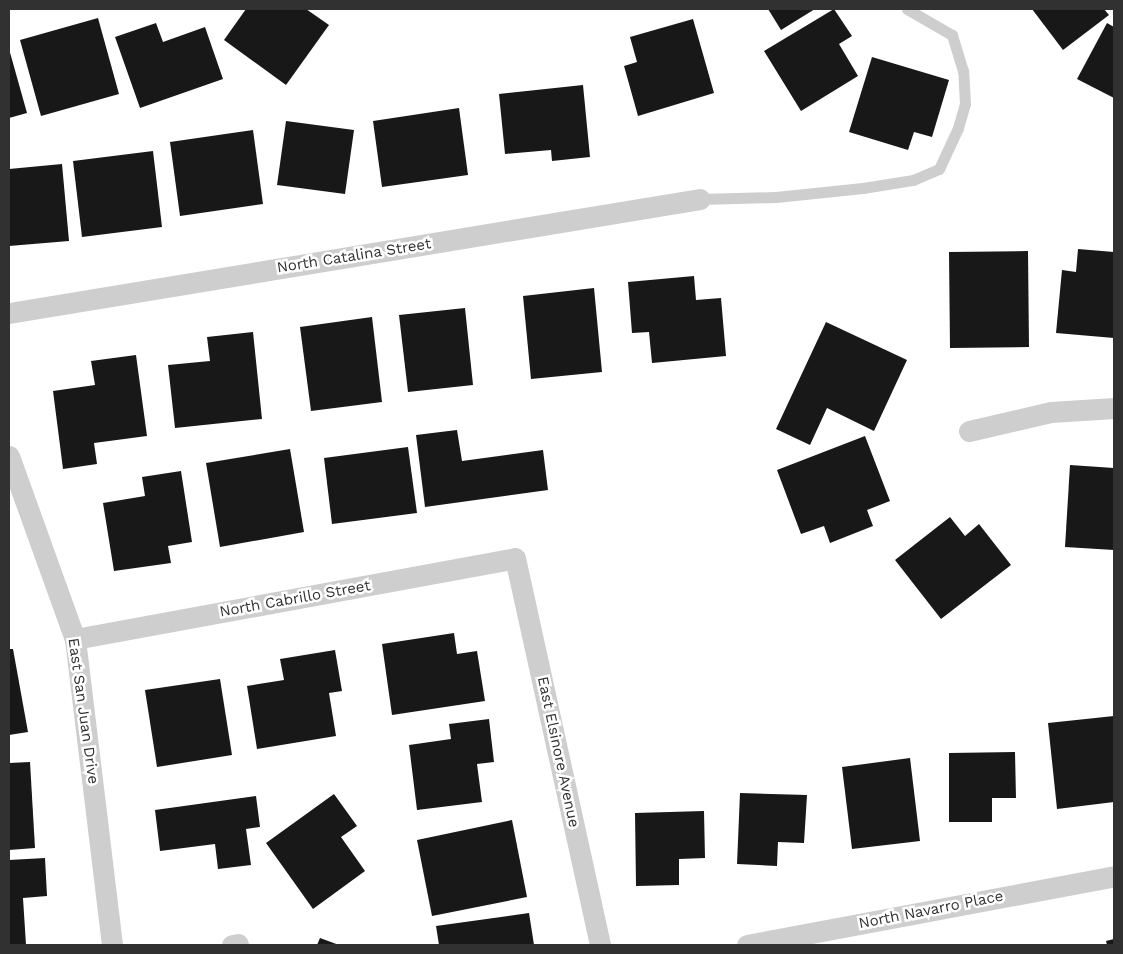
<!DOCTYPE html>
<html>
<head>
<meta charset="utf-8">
<style>
	body { margin:0 }
	#map { position:relative; width:1123px; height:954px; overflow:hidden; background:#fff; font-family:"Work Sans",sans-serif }
	div>[style] { position:absolute }
	[style*='--x'] { left:calc(var(--x)*1px); top:calc(var(--y)*1px); width:calc(var(--w)*1px); rotate:calc(var(--a)*1deg) }
	.building>* { inset:0; background:#181818 }
	.lane>* { height:11px; margin:-5.5px; padding:0 5.5px; transform-origin:5.5px; border-radius:5.5px; background:#cecece }
	.street>* { height:21px; margin:-10.5px; padding:0 10.5px; transform-origin:10.5px; border-radius:10.5px; background:#cecece }
	span { translate:-50% -50%; white-space:nowrap; text-align:center; line-height:1.15; -webkit-text-stroke:5px #fff; paint-order:stroke }
	.street-label { font-size:15px; color:#313131 }
	.frame { position:absolute; inset:0; border:10px solid #313131; pointer-events:none }
</style>
</head>
<body>
<div id="map">
	<div class="building">
		<div style="clip-path:polygon(246px 9px,306px 9px,329px 25px,286px 85px,224px 40px)"></div>
		<div style="clip-path:polygon(768px 9px,815px 9px,781px 30px)"></div>
		<div style="clip-path:polygon(834px 9px,852px 36px,839px 44px,858px 76px,801px 111px,764px 51px)"></div>
		<div style="clip-path:polygon(1032px 9px,1104px 9px,1109px 15px,1063px 50px)"></div>
		<div style="clip-path:polygon(98px 18px,119px 94px,41px 116px,20px 40px)"></div>
		<div style="clip-path:polygon(693px 19px,714px 93px,638px 116px,624px 66px,637px 62px,630px 37px)"></div>
		<div style="clip-path:polygon(156px 23px,163px 42px,205px 27px,223px 79px,140px 108px,115px 37px)"></div>
		<div style="clip-path:polygon(1107px 23px,1114px 27px,1114px 98px,1077px 79px)"></div>
		<div style="clip-path:polygon(9px 49px,27px 113px,9px 118px)"></div>
		<div style="clip-path:polygon(872px 57px,949px 80px,932px 137px,914px 132px,908px 150px,849px 132px)"></div>
		<div style="clip-path:polygon(583px 85px,590px 157px,552px 161px,551px 150px,505px 154px,499px 94px)"></div>
		<div style="clip-path:polygon(459px 108px,468px 175px,382px 187px,373px 121px)"></div>
		<div style="clip-path:polygon(286px 121px,354px 130px,345px 194px,277px 185px)"></div>
		<div style="clip-path:polygon(253px 130px,263px 204px,180px 216px,170px 142px)"></div>
		<div style="clip-path:polygon(153px 151px,162px 227px,82px 237px,73px 161px)"></div>
		<div style="clip-path:polygon(62px 164px,69px 241px,9px 246px,9px 169px)"></div>
		<div style="clip-path:polygon(1078px 249px,1114px 252px,1114px 338px,1056px 333px,1062px 270px,1076px 272px)"></div>
		<div style="clip-path:polygon(1028px 251px,1029px 347px,950px 348px,949px 252px)"></div>
		<div style="clip-path:polygon(694px 276px,696px 300px,721px 298px,726px 356px,652px 363px,649px 332px,632px 333px,628px 282px)"></div>
		<div style="clip-path:polygon(594px 288px,602px 372px,531px 379px,523px 296px)"></div>
		<div style="clip-path:polygon(465px 308px,473px 385px,408px 392px,399px 315px)"></div>
		<div style="clip-path:polygon(372px 317px,382px 402px,311px 411px,300px 327px)"></div>
		<div style="clip-path:polygon(826px 322px,907px 360px,874px 431px,827px 408px,810px 445px,776px 429px)"></div>
		<div style="clip-path:polygon(253px 332px,262px 419px,175px 428px,168px 365px,210px 361px,207px 337px)"></div>
		<div style="clip-path:polygon(136px 355px,147px 436px,94px 443px,97px 464px,63px 469px,53px 391px,95px 385px,91px 361px)"></div>
		<div style="clip-path:polygon(457px 430px,462px 461px,543px 450px,548px 490px,425px 507px,416px 435px)"></div>
		<div style="clip-path:polygon(865px 436px,890px 501px,867px 510px,873px 526px,830px 543px,824px 526px,801px 534px,777px 470px)"></div>
		<div style="clip-path:polygon(408px 447px,417px 513px,332px 524px,324px 458px)"></div>
		<div style="clip-path:polygon(290px 449px,304px 532px,220px 547px,206px 463px)"></div>
		<div style="clip-path:polygon(1070px 465px,1114px 468px,1114px 550px,1065px 547px)"></div>
		<div style="clip-path:polygon(181px 471px,192px 542px,168px 546px,171px 563px,114px 571px,103px 503px,145px 496px,142px 477px)"></div>
		<div style="clip-path:polygon(950px 517px,965px 536px,979px 524px,1011px 565px,941px 619px,895px 560px)"></div>
		<div style="clip-path:polygon(454px 633px,457px 654px,477px 651px,485px 701px,392px 715px,382px 644px)"></div>
		<div style="clip-path:polygon(9px 649px,13px 649px,28px 732px,9px 735px)"></div>
		<div style="clip-path:polygon(335px 650px,342px 691px,329px 693px,336px 736px,257px 749px,247px 686px,284px 680px,280px 659px)"></div>
		<div style="clip-path:polygon(220px 679px,232px 755px,157px 767px,145px 690px)"></div>
		<div style="clip-path:polygon(1114px 716px,1114px 802px,1057px 809px,1048px 723px)"></div>
		<div style="clip-path:polygon(489px 719px,494px 762px,477px 764px,482px 802px,417px 810px,409px 745px,451px 739px,449px 724px)"></div>
		<div style="clip-path:polygon(1015px 752px,1016px 798px,992px 798px,992px 822px,949px 822px,949px 753px)"></div>
		<div style="clip-path:polygon(910px 758px,920px 841px,852px 849px,842px 767px)"></div>
		<div style="clip-path:polygon(30px 762px,35px 848px,9px 850px,9px 763px)"></div>
		<div style="clip-path:polygon(740px 793px,807px 795px,804px 843px,778px 842px,777px 866px,737px 864px)"></div>
		<div style="clip-path:polygon(334px 794px,357px 826px,341px 837px,365px 871px,313px 909px,266px 843px)"></div>
		<div style="clip-path:polygon(256px 796px,260px 827px,246px 829px,251px 865px,218px 869px,215px 844px,160px 851px,155px 810px)"></div>
		<div style="clip-path:polygon(704px 811px,705px 858px,679px 859px,679px 885px,636px 886px,635px 813px)"></div>
		<div style="clip-path:polygon(512px 820px,527px 897px,432px 916px,417px 840px)"></div>
		<div style="clip-path:polygon(45px 858px,47px 896px,23px 898px,26px 945px,9px 945px,9px 860px)"></div>
		<div style="clip-path:polygon(529px 913px,534px 945px,439px 945px,436px 926px)"></div>
		<div style="clip-path:polygon(320px 938px,339px 945px,317px 945px)"></div>
		<div style="clip-path:polygon(1114px 939px,1114px 945px,1107px 945px,1106px 941px)"></div>
	</div>
	<div class="lane">
		<div style="--x:700;--y:199;--w:76;--a:-1.5"></div>
		<div style="--x:776;--y:197;--w:87;--a:-5.9"></div>
		<div style="--x:863;--y:188;--w:51;--a:-9.1"></div>
		<div style="--x:913;--y:180;--w:28;--a:-23"></div>
		<div style="--x:939;--y:169;--w:45;--a:-65.1"></div>
		<div style="--x:958;--y:128;--w:25;--a:-74"></div>
		<div style="--x:965;--y:104;--w:33;--a:-93"></div>
		<div style="--x:963;--y:71;--w:38;--a:-107"></div>
		<div style="--x:952;--y:35;--w:52;--a:-150"></div>
	</div>
	<div class="street">
		<div style="--x:9;--y:313;--w:700;--a:-9.37"></div>
		<div style="--x:969;--y:431;--w:84;--a:-13"></div>
		<div style="--x:1051;--y:412;--w:63;--a:-3.6"></div>
		<div style="--x:9;--y:456;--w:195;--a:70.2"></div>
		<div style="--x:75;--y:639;--w:308;--a:83.1"></div>
		<div style="--x:75;--y:639;--w:447;--a:-10.4"></div>
		<div style="--x:515;--y:558;--w:396;--a:77.6"></div>
		<div style="--x:232;--y:945;--w:6;--a:-9"></div>
		<div style="--x:747;--y:945;--w:373;--a:-10.6"></div>
	</div>
	<div class="street-label">
		<span style="left:354px;top:256px;rotate:-9deg">North Catalina Street</span>
		<span style="left:295px;top:599px;rotate:-10deg">North Cabrillo Street</span>
		<span style="left:83px;top:711px;rotate:82deg">East San Juan Drive</span>
		<span style="left:558px;top:752px;rotate:78deg">East Elsinore Avenue</span>
		<span style="left:931px;top:910px;rotate:-11deg">North Navarro Place</span>
	</div>
	<div class="frame"></div>
</div>
</body>
</html>
